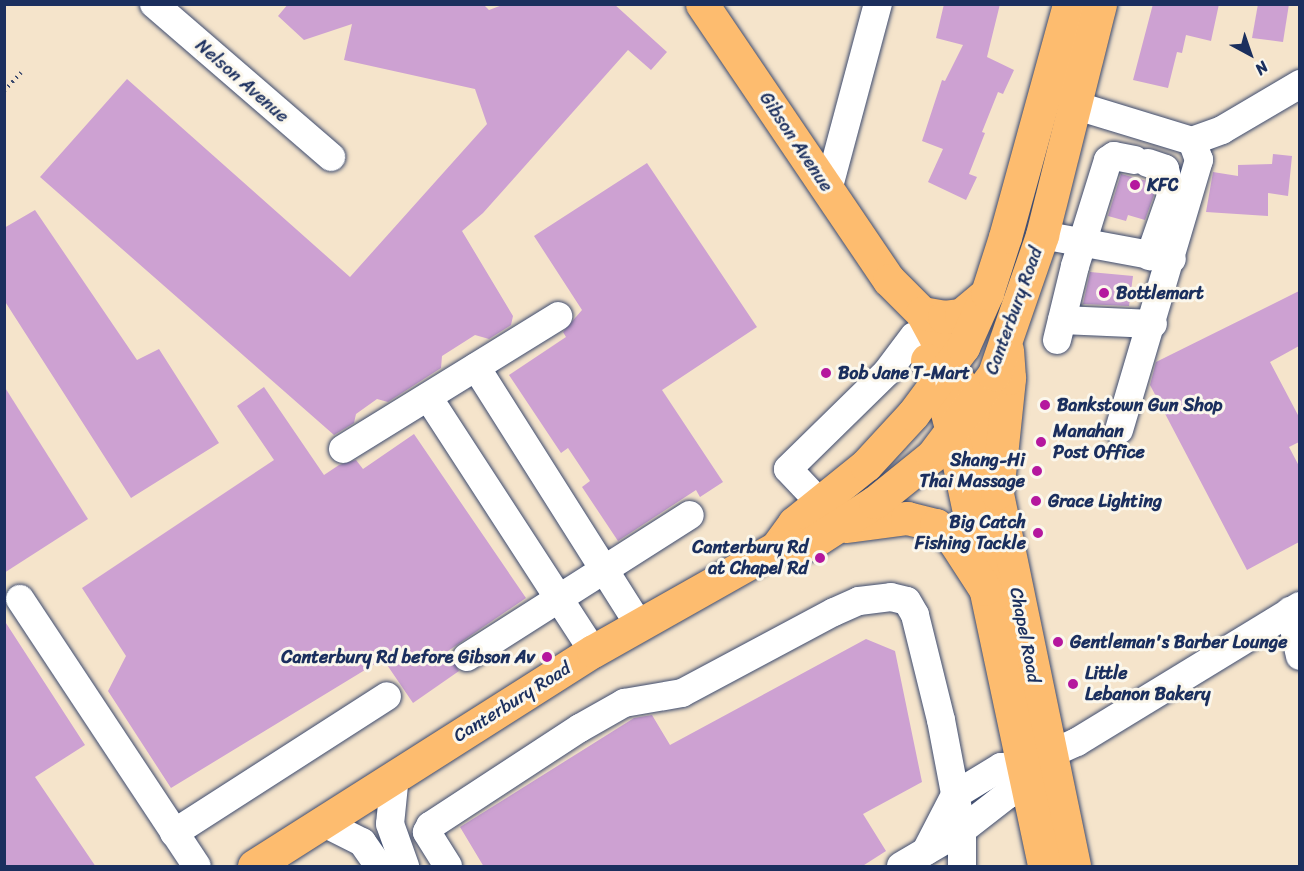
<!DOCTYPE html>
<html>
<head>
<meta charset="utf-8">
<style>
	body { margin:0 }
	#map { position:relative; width:1304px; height:871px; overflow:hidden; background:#f5e4cb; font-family:Sriracha,sans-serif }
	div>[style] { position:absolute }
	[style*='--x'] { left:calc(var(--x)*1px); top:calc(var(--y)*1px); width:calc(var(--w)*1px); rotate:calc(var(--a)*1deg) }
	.building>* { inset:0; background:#cda1d2 }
	.path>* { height:4px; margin-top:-2px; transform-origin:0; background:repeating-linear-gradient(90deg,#3c4a6e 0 1.5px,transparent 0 6px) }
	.roads { filter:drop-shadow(0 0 2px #3c4a6e) drop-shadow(0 0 2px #3c4a6e) }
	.minor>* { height:28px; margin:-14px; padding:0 14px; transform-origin:14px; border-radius:14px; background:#fff }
	.major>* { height:33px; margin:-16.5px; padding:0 16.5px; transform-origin:16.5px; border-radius:16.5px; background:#fdbc6f }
	.highway>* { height:33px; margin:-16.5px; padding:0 16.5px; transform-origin:16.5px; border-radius:16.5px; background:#fdbc6f }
	.dots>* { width:16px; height:16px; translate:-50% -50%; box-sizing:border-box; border:3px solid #fbf7ec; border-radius:50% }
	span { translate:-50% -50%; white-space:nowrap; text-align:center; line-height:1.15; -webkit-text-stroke:6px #fbf7ec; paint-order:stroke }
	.street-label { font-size:18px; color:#1b2f5e }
	.poi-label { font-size:18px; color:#1b2f5e; font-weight:700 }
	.left { translate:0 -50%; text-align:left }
	.right { translate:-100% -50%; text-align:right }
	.frame { position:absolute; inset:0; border:6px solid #1b2f5e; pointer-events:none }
	.north { position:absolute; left:1220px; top:24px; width:60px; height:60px; -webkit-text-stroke:4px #fbf7ec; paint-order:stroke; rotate:140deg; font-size:16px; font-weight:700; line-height:24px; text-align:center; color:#1b2f5e }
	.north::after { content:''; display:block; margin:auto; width:21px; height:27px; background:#1b2f5e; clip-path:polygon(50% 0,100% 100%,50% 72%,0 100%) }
</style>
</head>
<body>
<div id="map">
	<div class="building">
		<div style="clip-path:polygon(288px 4px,483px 4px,489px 10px,505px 4px,614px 4px,667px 52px,651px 70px,628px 50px,483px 213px,462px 231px,513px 316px,511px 325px,489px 339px,475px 335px,442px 356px,441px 368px,388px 402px,377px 399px,356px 414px,354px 423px,334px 435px,40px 177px,127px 79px,350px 277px,487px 124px,475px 89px,344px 60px,352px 24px,304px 40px,278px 16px)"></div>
		<div style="clip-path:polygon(944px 4px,1000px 4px,987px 57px,1014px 70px,1003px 94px,998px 92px,982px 132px,985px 133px,969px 174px,977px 177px,966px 200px,928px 182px,943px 149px,922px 141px,942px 80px,945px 81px,963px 45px,936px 38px)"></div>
		<div style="clip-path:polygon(1153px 4px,1219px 4px,1211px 41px,1186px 35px,1182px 53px,1177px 52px,1168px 88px,1133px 80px)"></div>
		<div style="clip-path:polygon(1258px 4px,1289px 4px,1283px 42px,1252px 38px)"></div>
		<div style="clip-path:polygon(1273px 154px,1292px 156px,1288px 196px,1268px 193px,1268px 216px,1206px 212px,1213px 172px,1238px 176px,1238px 165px,1272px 164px)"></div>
		<div style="clip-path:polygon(647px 163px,757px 327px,662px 390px,723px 482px,700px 497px,696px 490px,618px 541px,582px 487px,590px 481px,568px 448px,561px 453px,509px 375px,566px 337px,563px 332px,582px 310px,534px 236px)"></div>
		<div style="clip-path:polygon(1121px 174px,1151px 182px,1154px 195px,1145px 220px,1128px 215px,1126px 221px,1108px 216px)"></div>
		<div style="clip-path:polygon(35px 210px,137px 360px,159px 349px,219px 443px,131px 498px,4px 300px,4px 228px)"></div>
		<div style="clip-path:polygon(1090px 272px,1133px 276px,1129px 306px,1083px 304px)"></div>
		<div style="clip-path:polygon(1299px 291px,1299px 346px,1270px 362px,1299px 417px,1299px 442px,1289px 447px,1299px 466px,1299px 542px,1247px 570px,1150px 385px,1156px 362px)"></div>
		<div style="clip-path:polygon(4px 386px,88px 519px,4px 573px)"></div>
		<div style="clip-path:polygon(264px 387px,324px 475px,339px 465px,356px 460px,363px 469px,414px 434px,526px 598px,448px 651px,459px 671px,413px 703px,383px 659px,171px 788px,108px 691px,126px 656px,82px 588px,274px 460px,237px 406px)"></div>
		<div style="clip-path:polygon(4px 620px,85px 745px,35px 777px,96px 867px,4px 867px)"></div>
		<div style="clip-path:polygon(866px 639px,895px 651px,922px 782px,863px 814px,886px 851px,861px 867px,484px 867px,460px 827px,634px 718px,652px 715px,670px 745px)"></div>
	</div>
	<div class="path">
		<div style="--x:4;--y:91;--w:25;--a:-47"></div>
	</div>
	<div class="roads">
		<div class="minor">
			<div style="--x:154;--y:4;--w:234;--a:40.8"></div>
			<div style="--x:1074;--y:105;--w:123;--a:17"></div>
			<div style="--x:1192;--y:141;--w:32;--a:-20"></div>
			<div style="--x:1222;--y:130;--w:91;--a:-30.5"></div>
			<div style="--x:1148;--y:163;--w:18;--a:19"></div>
			<div style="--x:1165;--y:169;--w:28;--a:77"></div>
			<div style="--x:1171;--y:196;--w:64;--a:109.3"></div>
			<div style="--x:828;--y:190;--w:193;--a:-75"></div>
			<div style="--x:1042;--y:235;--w:132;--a:10.5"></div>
			<div style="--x:1062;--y:320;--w:91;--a:2.5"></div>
			<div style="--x:1057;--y:340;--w:76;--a:-76.3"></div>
			<div style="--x:1075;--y:266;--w:111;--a:-72.7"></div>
			<div style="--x:1108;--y:160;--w:7;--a:-34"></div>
			<div style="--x:1114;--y:156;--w:21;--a:11"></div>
			<div style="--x:476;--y:367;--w:305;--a:57.7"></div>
			<div style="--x:428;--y:397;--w:303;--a:57"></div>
			<div style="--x:1119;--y:430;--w:282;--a:-73.5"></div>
			<div style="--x:1199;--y:160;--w:20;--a:-110"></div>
			<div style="--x:343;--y:449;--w:253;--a:-31.7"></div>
			<div style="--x:821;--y:504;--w:48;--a:-133.3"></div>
			<div style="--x:788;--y:469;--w:139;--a:-44.4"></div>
			<div style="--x:887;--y:372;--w:45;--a:-53.1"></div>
			<div style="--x:20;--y:599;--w:320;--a:56.5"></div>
			<div style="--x:1290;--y:611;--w:46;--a:77.5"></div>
			<div style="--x:467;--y:657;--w:264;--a:-32.5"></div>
			<div style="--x:395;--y:775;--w:49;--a:95.8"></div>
			<div style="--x:390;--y:824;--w:45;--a:70.3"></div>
			<div style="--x:322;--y:822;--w:45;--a:26.6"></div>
			<div style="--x:362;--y:842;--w:29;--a:55"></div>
			<div style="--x:174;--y:833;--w:253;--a:-32.7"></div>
			<div style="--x:926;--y:851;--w:63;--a:-62.6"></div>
			<div style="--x:955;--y:795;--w:54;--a:-31.3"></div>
			<div style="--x:1001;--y:767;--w:23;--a:-2"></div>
			<div style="--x:1024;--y:766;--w:58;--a:-24.4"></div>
			<div style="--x:1077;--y:742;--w:261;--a:-31.4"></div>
			<div style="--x:448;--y:866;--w:40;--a:-122"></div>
			<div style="--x:427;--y:832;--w:7;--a:-63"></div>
			<div style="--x:430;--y:826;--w:179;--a:-33.2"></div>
			<div style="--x:580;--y:728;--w:51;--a:-29.6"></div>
			<div style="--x:624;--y:703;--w:59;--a:-9.8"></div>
			<div style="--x:682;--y:693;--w:172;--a:-28.1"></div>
			<div style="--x:834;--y:612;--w:27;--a:-24"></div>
			<div style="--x:859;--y:601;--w:32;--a:-7"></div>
			<div style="--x:891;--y:597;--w:16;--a:14"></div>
			<div style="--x:907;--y:601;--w:16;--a:60"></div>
			<div style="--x:915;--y:615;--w:108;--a:76.1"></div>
			<div style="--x:941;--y:720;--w:112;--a:79.2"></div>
			<div style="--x:962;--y:830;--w:36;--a:90"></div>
			<div style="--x:901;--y:866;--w:71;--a:-30.5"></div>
			<div style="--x:962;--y:830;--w:57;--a:-37.9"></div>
			<div style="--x:1007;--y:795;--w:34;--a:-60"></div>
		</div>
		<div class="major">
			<div style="--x:702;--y:4;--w:333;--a:55.9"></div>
			<div style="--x:889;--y:280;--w:47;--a:45"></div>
			<div style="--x:922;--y:313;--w:128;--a:61.6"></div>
			<div style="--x:983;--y:426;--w:449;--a:78.3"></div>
			<div style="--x:927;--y:360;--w:25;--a:61"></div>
			<div style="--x:939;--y:382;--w:52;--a:75.4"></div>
			<div style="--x:952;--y:432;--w:444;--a:78"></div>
		</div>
		<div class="highway">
			<div style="--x:922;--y:313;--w:22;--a:10"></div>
			<div style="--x:944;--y:317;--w:17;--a:-7"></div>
			<div style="--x:961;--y:315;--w:34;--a:-40"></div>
			<div style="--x:997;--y:493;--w:116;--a:-84"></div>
			<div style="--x:1009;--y:378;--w:28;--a:-94"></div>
			<div style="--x:847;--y:526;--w:61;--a:-7.6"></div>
			<div style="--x:907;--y:518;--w:30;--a:14"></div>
			<div style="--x:936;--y:525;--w:24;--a:42"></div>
			<div style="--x:954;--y:541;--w:57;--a:57.1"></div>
			<div style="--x:776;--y:548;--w:31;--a:-54"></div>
			<div style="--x:794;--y:523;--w:92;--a:-38.9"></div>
			<div style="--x:866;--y:465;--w:69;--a:-47.3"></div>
			<div style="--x:913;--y:414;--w:84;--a:-53.3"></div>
			<div style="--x:963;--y:347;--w:59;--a:-66"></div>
			<div style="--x:987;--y:293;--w:59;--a:-72.2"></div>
			<div style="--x:1005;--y:237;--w:242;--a:-74.6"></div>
			<div style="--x:254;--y:866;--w:401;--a:-32.4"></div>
			<div style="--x:593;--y:651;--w:210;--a:-29.4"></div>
			<div style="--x:776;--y:548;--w:34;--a:-7"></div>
			<div style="--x:810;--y:544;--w:77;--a:-32.9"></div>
			<div style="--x:875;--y:502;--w:73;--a:-38.9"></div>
			<div style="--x:932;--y:456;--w:103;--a:-52.9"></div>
			<div style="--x:994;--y:374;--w:147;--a:-70.9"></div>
			<div style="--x:1042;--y:235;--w:238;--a:-75.9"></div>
		</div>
	</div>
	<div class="dots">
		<div style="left:1135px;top:185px;background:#b5179e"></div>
		<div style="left:1104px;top:293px;background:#b5179e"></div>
		<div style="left:826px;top:373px;background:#b5179e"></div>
		<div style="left:1045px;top:405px;background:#b5179e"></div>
		<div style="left:1041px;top:442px;background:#b5179e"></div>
		<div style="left:1037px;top:471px;background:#b5179e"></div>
		<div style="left:1036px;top:501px;background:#b5179e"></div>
		<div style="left:1038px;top:533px;background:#b5179e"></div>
		<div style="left:820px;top:558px;background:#b5179e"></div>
		<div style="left:1058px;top:642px;background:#b5179e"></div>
		<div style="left:547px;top:657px;background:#b5179e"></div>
		<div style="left:1073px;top:684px;background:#b5179e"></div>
	</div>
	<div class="street-label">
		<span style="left:242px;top:81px;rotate:41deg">Nelson Avenue</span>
		<span style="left:796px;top:142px;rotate:56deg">Gibson Avenue</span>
		<span style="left:1014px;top:311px;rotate:-70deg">Canterbury Road</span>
		<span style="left:1025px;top:635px;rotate:79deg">Chapel Road</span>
		<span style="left:512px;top:702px;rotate:-32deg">Canterbury Road</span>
	</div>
	<div class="poi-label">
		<span class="left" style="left:1147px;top:185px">KFC</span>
		<span class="left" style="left:1116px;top:293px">Bottlemart</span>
		<span class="left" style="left:838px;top:373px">Bob Jane T-Mart</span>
		<span class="left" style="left:1057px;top:405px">Bankstown Gun Shop</span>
		<span class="left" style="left:1053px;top:442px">Manahan<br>Post Office</span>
		<span class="right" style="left:1025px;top:471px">Shang-Hi<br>Thai Massage</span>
		<span class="left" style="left:1048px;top:501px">Grace Lighting</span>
		<span class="right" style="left:1026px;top:533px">Big Catch<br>Fishing Tackle</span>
		<span class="right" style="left:808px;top:558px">Canterbury Rd<br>at Chapel Rd</span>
		<span class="left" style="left:1070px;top:642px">Gentleman's Barber Lounge</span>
		<span class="right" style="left:535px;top:657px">Canterbury Rd before Gibson Av</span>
		<span class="left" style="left:1085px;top:684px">Little<br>Lebanon Bakery</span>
	</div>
	<div class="frame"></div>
	<div class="north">N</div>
</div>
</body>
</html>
